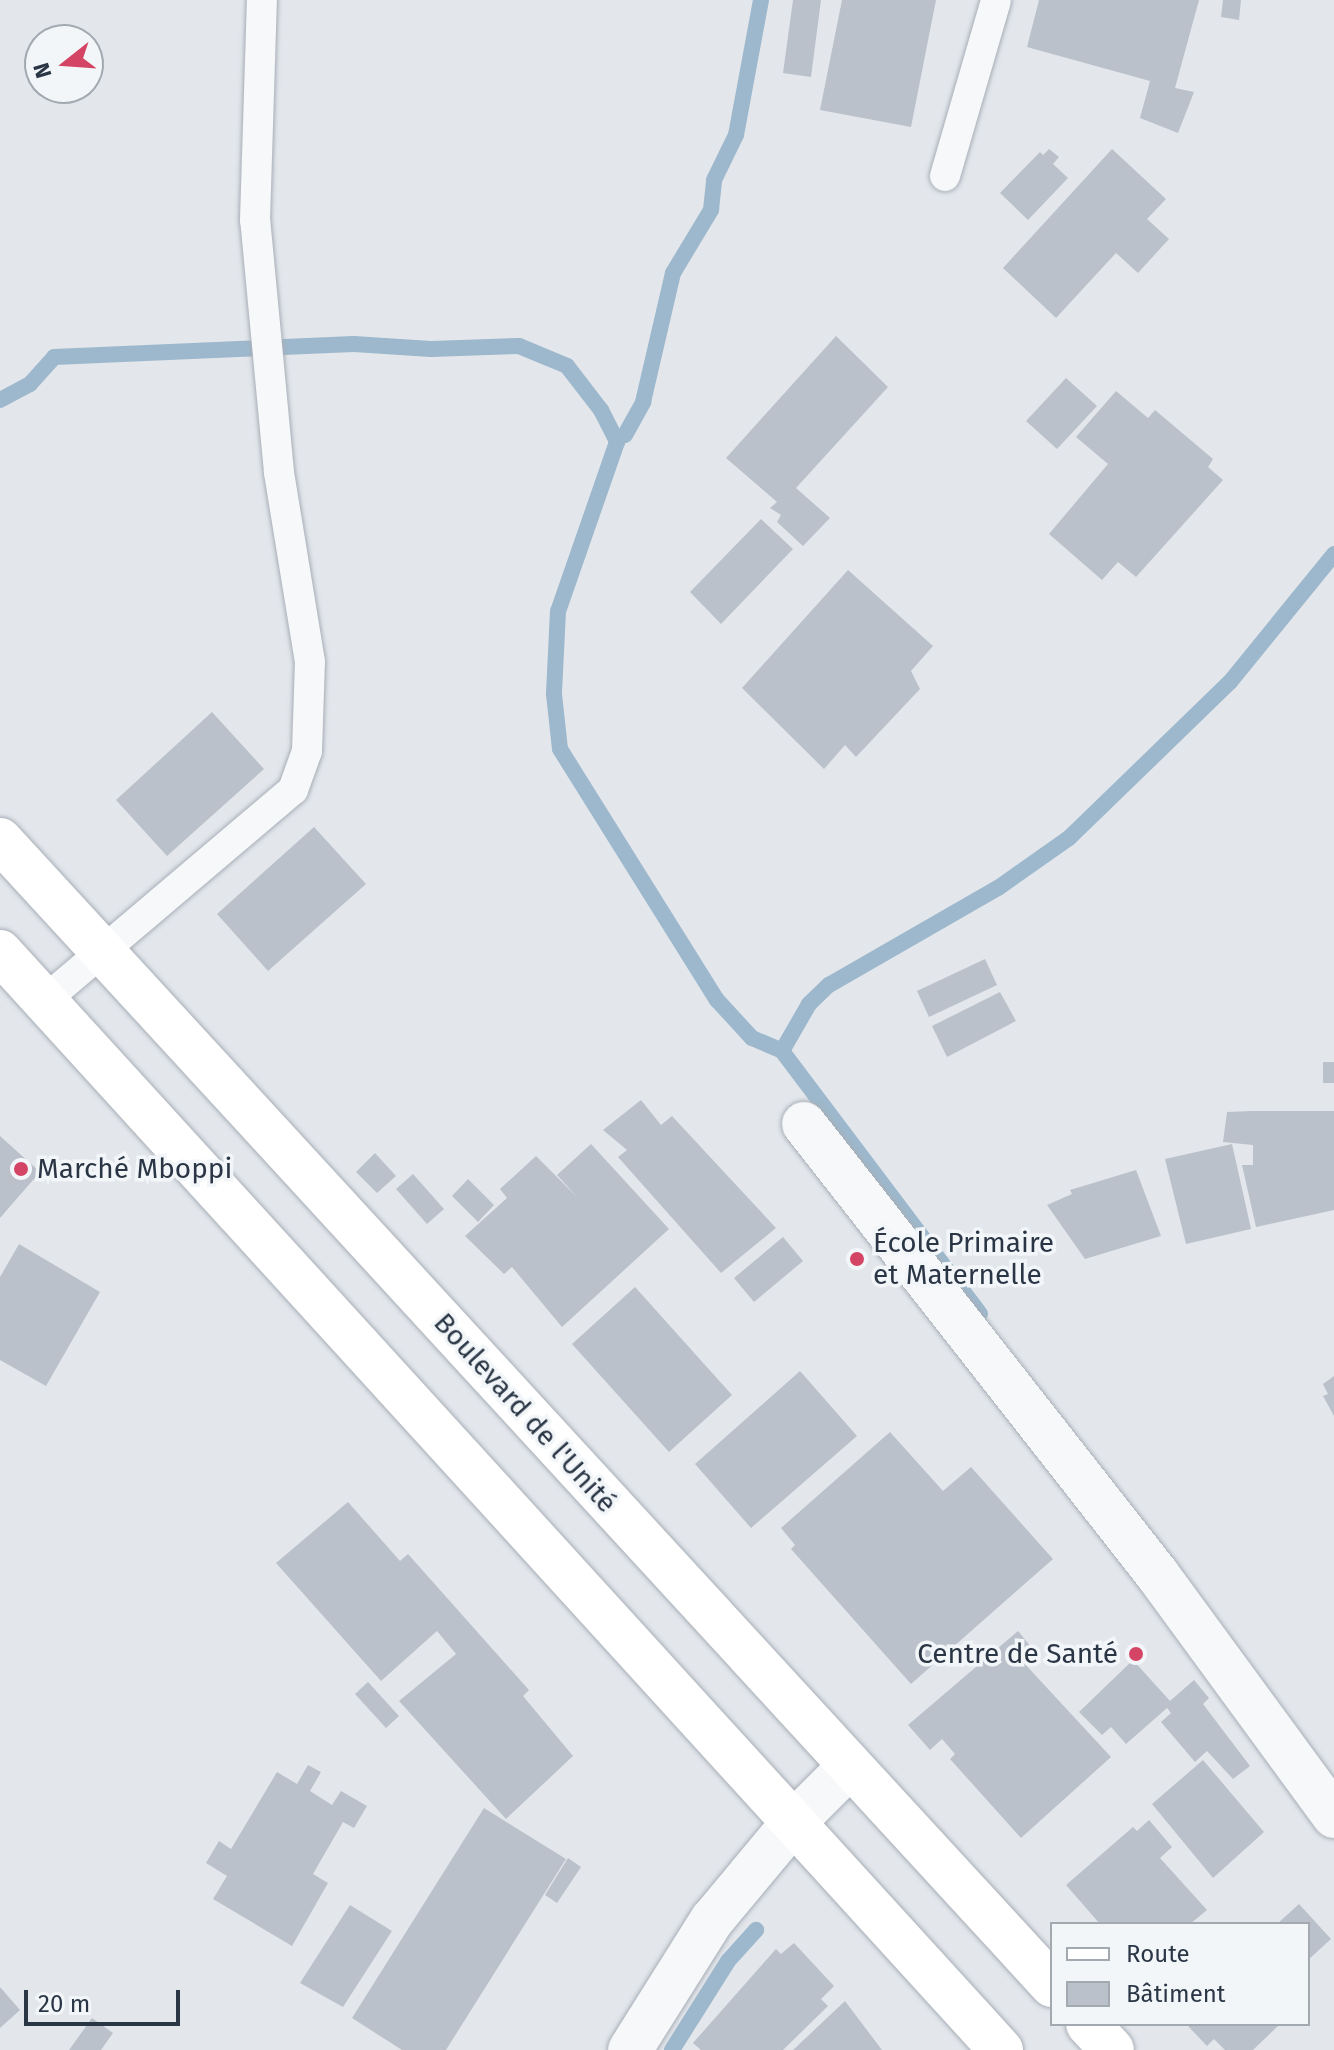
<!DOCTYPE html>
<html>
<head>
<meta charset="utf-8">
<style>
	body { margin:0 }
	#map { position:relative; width:1334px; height:2050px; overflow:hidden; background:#e3e7ec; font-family:"Fira Sans",sans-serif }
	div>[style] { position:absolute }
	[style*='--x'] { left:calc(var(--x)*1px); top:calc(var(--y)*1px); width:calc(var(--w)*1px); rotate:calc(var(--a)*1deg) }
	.stream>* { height:16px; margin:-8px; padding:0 8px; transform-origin:8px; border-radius:8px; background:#9db8cc }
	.building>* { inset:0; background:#bac1ca }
	.roads { filter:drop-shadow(0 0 2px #a8aeb7) drop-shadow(0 0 2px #a8aeb7) }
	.service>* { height:30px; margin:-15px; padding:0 15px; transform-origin:15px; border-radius:15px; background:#f6f8fa }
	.minor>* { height:44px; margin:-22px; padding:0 22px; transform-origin:22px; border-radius:22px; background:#f6f8fa }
	.primary>* { height:44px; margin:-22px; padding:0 22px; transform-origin:22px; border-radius:22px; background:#fff }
	.dots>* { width:22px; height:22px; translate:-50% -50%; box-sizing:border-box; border:4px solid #f3f6f9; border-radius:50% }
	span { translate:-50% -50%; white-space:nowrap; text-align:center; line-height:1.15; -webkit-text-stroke:7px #f3f6f9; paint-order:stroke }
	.poi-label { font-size:28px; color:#2a3645 }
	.left { translate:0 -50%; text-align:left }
	.right { translate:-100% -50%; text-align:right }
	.street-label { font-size:28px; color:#2a3645 }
	.legend { position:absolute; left:1050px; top:1922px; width:260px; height:104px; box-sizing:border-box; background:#f3f6f9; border:2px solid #a3a9b1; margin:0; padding:10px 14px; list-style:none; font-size:24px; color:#2a3645 }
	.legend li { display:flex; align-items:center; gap:16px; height:40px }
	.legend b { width:40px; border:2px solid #a3a9b1 }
	.north { position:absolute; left:24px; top:24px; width:80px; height:80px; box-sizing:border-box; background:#f3f6f9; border:2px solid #a3a9b1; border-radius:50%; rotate:253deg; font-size:22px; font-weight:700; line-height:32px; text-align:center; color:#2a3645 }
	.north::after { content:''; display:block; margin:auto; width:28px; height:36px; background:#d44565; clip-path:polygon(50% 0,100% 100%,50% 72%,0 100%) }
	.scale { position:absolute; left:24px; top:1990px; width:156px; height:36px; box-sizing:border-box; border:4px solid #2a3645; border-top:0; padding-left:10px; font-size:24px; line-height:28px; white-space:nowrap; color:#2a3645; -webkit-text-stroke:6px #f3f6f9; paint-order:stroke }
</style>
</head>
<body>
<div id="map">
	<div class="stream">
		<div style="--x:0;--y:400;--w:34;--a:-28"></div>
		<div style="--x:30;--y:384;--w:36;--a:-48"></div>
		<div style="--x:54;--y:357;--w:300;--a:-2.5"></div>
		<div style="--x:354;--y:344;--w:77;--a:3.7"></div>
		<div style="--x:431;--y:349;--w:88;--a:-2"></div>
		<div style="--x:519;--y:346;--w:52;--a:22.6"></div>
		<div style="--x:567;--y:366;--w:56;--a:52.3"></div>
		<div style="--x:601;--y:410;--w:36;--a:63"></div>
		<div style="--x:617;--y:442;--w:179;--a:109.2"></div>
		<div style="--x:558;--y:611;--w:83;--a:92.8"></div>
		<div style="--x:554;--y:694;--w:55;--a:83.8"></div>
		<div style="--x:560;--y:749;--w:296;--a:58"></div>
		<div style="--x:717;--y:1000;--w:52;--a:47.4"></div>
		<div style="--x:752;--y:1038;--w:33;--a:23"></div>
		<div style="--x:782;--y:1051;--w:329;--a:53"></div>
		<div style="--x:625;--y:435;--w:38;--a:-61"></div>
		<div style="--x:643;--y:402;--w:132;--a:-76.9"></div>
		<div style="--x:673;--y:273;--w:74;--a:-58.9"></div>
		<div style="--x:711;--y:210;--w:30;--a:-84"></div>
		<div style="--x:714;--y:180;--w:50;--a:-63.9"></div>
		<div style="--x:736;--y:135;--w:137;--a:-79.5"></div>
		<div style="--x:782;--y:1051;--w:54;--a:-60.1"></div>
		<div style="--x:809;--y:1004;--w:28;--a:-44"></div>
		<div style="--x:829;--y:985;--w:195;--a:-29.9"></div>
		<div style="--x:998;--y:888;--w:87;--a:-35.2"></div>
		<div style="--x:1069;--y:838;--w:224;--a:-44.1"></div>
		<div style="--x:1230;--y:682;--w:165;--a:-50.9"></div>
		<div style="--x:672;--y:2050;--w:105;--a:-57.8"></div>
		<div style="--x:728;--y:1961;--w:42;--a:-47.9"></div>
	</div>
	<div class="building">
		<div style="clip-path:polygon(793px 0,821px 0,811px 77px,783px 73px)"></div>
		<div style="clip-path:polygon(842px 0,936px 0,911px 127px,820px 110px)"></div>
		<div style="clip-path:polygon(1039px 0,1199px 0,1175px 88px,1194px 92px,1178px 133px,1140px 118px,1150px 81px,1027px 47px)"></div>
		<div style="clip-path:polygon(1223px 0,1241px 0,1239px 20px,1221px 17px)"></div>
		<div style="clip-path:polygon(1049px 149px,1059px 157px,1053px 164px,1068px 178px,1028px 220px,1000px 193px,1040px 152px,1043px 155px)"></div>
		<div style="clip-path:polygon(1112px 149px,1166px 199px,1147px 219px,1169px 239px,1138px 273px,1116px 253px,1056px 318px,1003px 268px)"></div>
		<div style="clip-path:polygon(836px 336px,888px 387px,796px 488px,830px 518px,803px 546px,777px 522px,781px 515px,770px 508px,777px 502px,726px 458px)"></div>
		<div style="clip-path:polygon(1066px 378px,1097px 406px,1057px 449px,1026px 421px)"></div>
		<div style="clip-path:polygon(1116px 391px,1148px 418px,1155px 410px,1213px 459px,1208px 467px,1223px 480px,1136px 577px,1118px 562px,1102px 580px,1049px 534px,1108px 464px,1076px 437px)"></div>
		<div style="clip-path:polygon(761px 519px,793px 549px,721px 624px,690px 592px)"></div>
		<div style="clip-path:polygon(848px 570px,933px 646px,911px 671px,920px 689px,856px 757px,845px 745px,824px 769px,742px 688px)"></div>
		<div style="clip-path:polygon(212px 712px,264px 769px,167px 856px,116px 800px)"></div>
		<div style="clip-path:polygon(314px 827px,366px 884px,268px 971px,217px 914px)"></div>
		<div style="clip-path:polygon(985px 959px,997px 985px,929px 1017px,917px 991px)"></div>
		<div style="clip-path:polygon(1000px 992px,1016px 1021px,947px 1057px,932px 1026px)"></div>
		<div style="clip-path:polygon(1323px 1062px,1334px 1062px,1334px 1083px,1323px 1083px)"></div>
		<div style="clip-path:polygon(641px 1100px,661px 1125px,672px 1116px,776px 1228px,721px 1273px,618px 1157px,627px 1150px,603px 1130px)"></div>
		<div style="clip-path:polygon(1252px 1111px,1334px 1111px,1334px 1210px,1256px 1227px,1242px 1165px,1253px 1165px,1253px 1145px,1223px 1142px,1227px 1112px)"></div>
		<div style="clip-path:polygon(0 1136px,40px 1172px,0 1218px)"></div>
		<div style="clip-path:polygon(591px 1144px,669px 1229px,562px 1327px,512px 1267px,504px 1274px,465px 1236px,507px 1198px,500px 1189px,536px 1156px,578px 1198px,557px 1175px)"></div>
		<div style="clip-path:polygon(1232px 1144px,1251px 1229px,1186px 1244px,1165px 1159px)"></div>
		<div style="clip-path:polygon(375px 1153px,396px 1176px,377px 1193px,356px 1172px)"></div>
		<div style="clip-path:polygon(1136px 1170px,1161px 1236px,1085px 1259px,1047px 1205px,1072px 1194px,1070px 1190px)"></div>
		<div style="clip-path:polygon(413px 1174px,444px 1209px,427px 1224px,396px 1189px)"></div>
		<div style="clip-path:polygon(468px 1179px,494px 1205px,478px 1222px,452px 1196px)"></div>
		<div style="clip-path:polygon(783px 1237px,803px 1261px,754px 1302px,734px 1278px)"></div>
		<div style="clip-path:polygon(19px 1244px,100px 1292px,46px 1386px,0 1360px,0 1277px)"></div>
		<div style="clip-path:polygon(635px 1287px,732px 1395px,669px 1452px,572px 1344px)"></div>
		<div style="clip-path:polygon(800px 1371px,857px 1436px,751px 1528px,695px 1464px)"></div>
		<div style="clip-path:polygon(1334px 1376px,1334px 1416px,1323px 1396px,1328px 1394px,1323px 1384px)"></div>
		<div style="clip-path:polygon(890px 1432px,943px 1491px,971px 1467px,1053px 1559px,911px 1684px,791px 1549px,795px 1545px,781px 1528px)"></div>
		<div style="clip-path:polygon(348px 1502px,400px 1561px,408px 1554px,529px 1690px,523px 1696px,573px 1756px,506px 1819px,399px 1701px,456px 1654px,437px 1631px,381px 1681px,276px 1563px)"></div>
		<div style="clip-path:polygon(1018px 1631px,1036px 1653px,1024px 1663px,1111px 1757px,1021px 1838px,950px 1759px,955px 1754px,942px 1739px,930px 1750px,908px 1725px)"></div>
		<div style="clip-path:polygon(1133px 1660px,1170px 1701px,1194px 1680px,1209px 1698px,1203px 1704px,1250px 1766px,1233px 1779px,1207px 1751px,1195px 1762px,1161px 1722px,1171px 1713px,1167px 1708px,1126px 1744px,1111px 1727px,1102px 1735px,1079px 1712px)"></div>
		<div style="clip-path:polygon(368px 1682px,399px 1716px,386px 1728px,355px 1694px)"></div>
		<div style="clip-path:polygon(1203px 1760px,1264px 1832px,1213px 1878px,1152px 1804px)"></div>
		<div style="clip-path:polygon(308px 1765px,321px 1772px,310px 1791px,332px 1805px,341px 1791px,367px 1806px,354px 1828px,343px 1822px,313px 1874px,328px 1883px,292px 1946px,213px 1899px,227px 1876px,206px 1863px,219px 1841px,231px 1849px,277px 1772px,297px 1784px)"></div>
		<div style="clip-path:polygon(484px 1808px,566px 1859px,446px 2050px,402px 2050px,352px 2018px)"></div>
		<div style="clip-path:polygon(1149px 1820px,1172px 1847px,1160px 1858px,1207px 1910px,1190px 1924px,1100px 1924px,1066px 1885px,1133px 1827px,1137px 1831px)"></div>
		<div style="clip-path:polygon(568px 1858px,581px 1867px,557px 1903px,545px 1895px)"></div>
		<div style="clip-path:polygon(1299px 1904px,1331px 1939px,1308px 1960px,1308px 1924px,1277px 1924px)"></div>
		<div style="clip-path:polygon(350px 1905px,392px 1931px,343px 2007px,300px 1983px)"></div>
		<div style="clip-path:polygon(794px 1943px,834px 1986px,821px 1999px,828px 2006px,783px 2050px,701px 2050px,693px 2043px,776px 1949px,781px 1954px)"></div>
		<div style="clip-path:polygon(0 1987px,20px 2010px,0 2028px)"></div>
		<div style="clip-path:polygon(845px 2001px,882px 2050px,793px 2050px)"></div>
		<div style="clip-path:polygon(92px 2018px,113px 2033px,101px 2050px,69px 2050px)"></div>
		<div style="clip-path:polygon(1186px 2024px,1280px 2024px,1253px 2050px,1225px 2050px,1214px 2039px,1207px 2046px)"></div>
	</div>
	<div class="roads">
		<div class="service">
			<div style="--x:945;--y:176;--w:183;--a:-73.8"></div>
			<div style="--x:45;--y:1000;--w:325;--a:-40.3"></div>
			<div style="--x:293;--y:790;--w:41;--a:-70.3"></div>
			<div style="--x:307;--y:751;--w:89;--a:-88.1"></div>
			<div style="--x:310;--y:662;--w:193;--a:-99.3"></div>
			<div style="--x:279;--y:472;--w:253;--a:-95.4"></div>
			<div style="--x:255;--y:220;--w:220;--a:-88.2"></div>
		</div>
		<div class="minor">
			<div style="--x:804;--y:1124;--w:572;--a:51.89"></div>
			<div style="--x:1157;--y:1574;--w:300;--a:53.8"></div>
			<div style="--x:630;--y:2050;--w:154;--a:-57.8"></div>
			<div style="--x:712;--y:1920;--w:125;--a:-50.2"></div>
			<div style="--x:792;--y:1824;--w:81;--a:-45"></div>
		</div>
		<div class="primary">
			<div style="--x:0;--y:840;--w:1555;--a:47.42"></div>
			<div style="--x:0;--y:952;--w:1486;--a:47.65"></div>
			<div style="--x:1088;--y:2024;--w:35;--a:47"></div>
		</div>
	</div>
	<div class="dots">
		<div style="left:21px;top:1169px;background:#d44565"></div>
		<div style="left:857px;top:1259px;background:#d44565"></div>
		<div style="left:1136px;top:1654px;background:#d44565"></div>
	</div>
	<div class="poi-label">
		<span class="left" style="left:37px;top:1169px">Marché Mboppi</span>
		<span class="left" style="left:873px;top:1259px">École Primaire<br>et Maternelle</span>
		<span class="right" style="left:1118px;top:1654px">Centre de Santé</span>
	</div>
	<div class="street-label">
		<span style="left:525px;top:1413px;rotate:48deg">Boulevard de l'Unité</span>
	</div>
	<ul class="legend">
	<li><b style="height:10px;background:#fff"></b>Route</li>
	<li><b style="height:22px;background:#bac1ca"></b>Bâtiment</li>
	</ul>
	<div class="north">N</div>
	<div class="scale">20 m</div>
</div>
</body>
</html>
